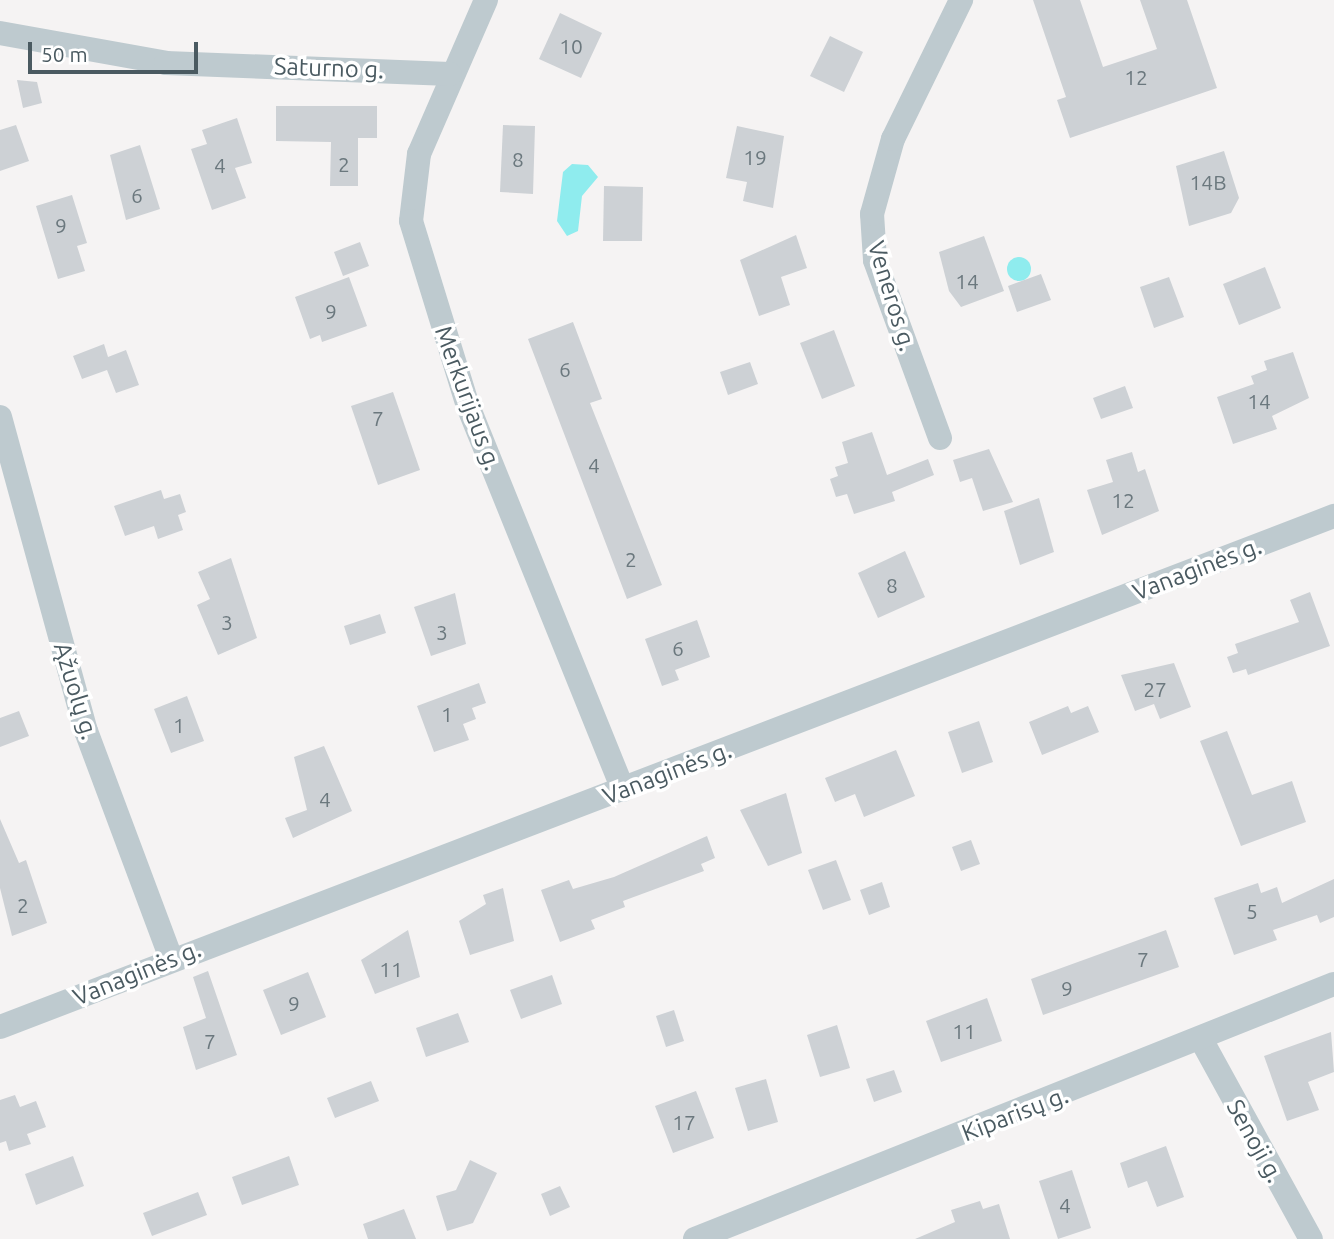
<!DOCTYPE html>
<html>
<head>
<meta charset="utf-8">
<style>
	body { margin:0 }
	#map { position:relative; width:1334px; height:1239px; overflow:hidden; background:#f5f3f3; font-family:Ubuntu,sans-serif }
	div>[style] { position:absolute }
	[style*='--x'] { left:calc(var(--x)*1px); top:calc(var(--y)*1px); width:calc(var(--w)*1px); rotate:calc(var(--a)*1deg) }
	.water>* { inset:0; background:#8fecee }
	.round { border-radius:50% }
	.building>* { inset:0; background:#cdd1d5 }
	.street>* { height:24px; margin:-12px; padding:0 12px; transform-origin:12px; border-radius:12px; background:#becacf }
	span { translate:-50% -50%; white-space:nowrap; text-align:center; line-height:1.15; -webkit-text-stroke:7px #fff; paint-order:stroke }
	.number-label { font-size:21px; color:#6b787e }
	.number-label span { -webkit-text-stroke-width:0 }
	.street-label { font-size:24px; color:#4a5a61 }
	.scale { position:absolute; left:28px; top:42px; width:170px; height:32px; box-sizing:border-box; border:4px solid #4a5a61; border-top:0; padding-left:9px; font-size:21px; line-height:24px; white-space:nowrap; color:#4a5a61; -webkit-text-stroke:5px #fff; paint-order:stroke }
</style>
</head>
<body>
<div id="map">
	<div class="water">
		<div style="clip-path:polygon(572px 164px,588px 165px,598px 177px,582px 196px,578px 231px,567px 236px,557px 221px,563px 172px)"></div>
		<div class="round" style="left:1007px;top:257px;width:24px;height:24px"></div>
	</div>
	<div class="building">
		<div style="clip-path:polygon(1033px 0,1080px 0,1103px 67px,1157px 49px,1140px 0,1187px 0,1217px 88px,1070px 138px,1057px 100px,1066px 97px)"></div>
		<div style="clip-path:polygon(560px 13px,602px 33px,581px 78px,539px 59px)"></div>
		<div style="clip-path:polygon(830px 36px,863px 52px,844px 92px,810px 76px)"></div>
		<div style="clip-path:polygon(17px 80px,37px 82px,42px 103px,23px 108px)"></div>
		<div style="clip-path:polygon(276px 106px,377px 106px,377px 138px,358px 138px,358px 186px,330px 186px,331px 142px,276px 141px)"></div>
		<div style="clip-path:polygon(237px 118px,252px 163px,235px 168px,246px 198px,212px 210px,191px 149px,207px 144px,202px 130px)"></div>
		<div style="clip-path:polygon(16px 125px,29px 161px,0 171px,0 130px)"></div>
		<div style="clip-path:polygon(503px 125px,535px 126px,533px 194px,500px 192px)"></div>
		<div style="clip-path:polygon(737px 126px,784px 136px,773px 208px,743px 201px,747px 182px,726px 178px)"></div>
		<div style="clip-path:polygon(140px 145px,160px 209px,126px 220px,110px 155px)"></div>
		<div style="clip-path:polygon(1224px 151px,1239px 198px,1231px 213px,1189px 226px,1176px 166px)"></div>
		<div style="clip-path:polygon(604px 186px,643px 187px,642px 241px,603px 241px)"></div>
		<div style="clip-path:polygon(72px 195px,87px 243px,77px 246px,85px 271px,58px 279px,36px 206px)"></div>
		<div style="clip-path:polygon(796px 235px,807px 268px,781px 277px,790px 305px,759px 316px,740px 260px)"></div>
		<div style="clip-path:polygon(984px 236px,1004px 291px,961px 307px,949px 291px,939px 252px)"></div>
		<div style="clip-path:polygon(360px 242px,369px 266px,343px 276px,334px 252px)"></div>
		<div style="clip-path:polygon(1265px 267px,1281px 308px,1239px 325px,1223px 284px)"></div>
		<div style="clip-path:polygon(1041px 274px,1051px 300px,1017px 312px,1008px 286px)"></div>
		<div style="clip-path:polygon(349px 277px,367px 326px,322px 342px,320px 335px,310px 339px,295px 297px)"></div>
		<div style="clip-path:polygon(1169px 277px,1184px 317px,1154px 328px,1140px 287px)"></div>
		<div style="clip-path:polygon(573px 322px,602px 399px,590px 403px,662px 585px,627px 599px,528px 339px)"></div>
		<div style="clip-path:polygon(834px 330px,855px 386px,822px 399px,800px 343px)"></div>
		<div style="clip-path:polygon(104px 344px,108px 357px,126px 350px,139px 385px,116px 393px,107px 370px,82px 379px,73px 356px)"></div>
		<div style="clip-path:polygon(1293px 352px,1309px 398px,1272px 416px,1277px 429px,1233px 444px,1217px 397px,1254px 384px,1251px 376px,1267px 370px,1264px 361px)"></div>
		<div style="clip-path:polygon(750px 362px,758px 384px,728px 395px,720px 372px)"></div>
		<div style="clip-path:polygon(1125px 386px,1133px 408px,1101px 419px,1093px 398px)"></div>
		<div style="clip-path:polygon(393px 392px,420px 470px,378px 485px,351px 406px)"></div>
		<div style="clip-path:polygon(872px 432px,887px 475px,928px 459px,934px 475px,892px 492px,895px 501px,854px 514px,847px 494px,836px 497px,830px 479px,838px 476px,835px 467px,848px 463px,842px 442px)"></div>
		<div style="clip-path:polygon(989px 449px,1013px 502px,983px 511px,972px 478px,960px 482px,953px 460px)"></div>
		<div style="clip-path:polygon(1132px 452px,1138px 472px,1145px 469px,1159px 511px,1102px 535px,1087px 490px,1113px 482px,1106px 460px)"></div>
		<div style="clip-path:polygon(161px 490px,164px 499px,180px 494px,186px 512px,178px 515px,183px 530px,158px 539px,154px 526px,125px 536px,114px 506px)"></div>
		<div style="clip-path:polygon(1039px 498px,1054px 552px,1020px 565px,1004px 511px)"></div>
		<div style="clip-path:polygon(905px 551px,925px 597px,878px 618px,858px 573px)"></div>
		<div style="clip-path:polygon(231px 558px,257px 638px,218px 655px,197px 605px,210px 599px,198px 572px)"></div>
		<div style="clip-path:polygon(1310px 592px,1330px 646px,1248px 675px,1246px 669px,1233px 673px,1227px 657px,1238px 653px,1235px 644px,1299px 622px,1290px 600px)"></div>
		<div style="clip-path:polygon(455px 593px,466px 644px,431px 656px,414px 607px)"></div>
		<div style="clip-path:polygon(380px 614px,386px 633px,350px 645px,344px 626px)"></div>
		<div style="clip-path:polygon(697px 620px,710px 657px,675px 670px,679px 680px,662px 686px,645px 639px)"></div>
		<div style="clip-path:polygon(1174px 663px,1191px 707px,1160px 719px,1154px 704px,1135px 711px,1121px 675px)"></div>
		<div style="clip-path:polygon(479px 683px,486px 703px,472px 708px,476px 719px,463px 724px,469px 740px,434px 752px,417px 706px)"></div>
		<div style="clip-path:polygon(187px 696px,204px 741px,171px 753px,154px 709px)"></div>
		<div style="clip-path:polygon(1068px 706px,1071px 713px,1088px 706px,1099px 732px,1042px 755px,1029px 722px)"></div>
		<div style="clip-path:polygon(19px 711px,29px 736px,0 747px,0 718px)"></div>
		<div style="clip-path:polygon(979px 721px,993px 762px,962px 773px,948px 732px)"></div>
		<div style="clip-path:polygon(1227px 731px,1252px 795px,1292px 781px,1306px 822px,1241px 846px,1200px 741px)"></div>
		<div style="clip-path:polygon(324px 746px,352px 811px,293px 838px,285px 818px,307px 810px,294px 757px)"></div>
		<div style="clip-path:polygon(896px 750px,915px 796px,864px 817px,855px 794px,835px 802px,825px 778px)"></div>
		<div style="clip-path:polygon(786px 793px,802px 853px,768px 866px,740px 810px)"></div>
		<div style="clip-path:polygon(0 819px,19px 863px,26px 860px,47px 923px,12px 936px,0 888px)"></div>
		<div style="clip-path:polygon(707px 836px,715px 858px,701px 864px,704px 871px,623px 901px,625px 907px,591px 920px,595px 929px,560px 942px,541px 890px,569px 880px,573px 889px,614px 877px)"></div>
		<div style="clip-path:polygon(971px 840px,980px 864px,961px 871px,952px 847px)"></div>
		<div style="clip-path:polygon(836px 860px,851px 900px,823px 910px,808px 870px)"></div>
		<div style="clip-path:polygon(1334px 879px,1334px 917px,1320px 923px,1317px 915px,1273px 930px,1277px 940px,1234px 955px,1214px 898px,1258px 883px,1261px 893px,1277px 887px,1282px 903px)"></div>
		<div style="clip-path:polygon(882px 882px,890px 907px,869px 915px,860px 890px)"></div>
		<div style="clip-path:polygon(503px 888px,514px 941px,470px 955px,459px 921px,486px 904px,483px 895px)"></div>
		<div style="clip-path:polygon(408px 930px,420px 977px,375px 994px,361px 960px)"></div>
		<div style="clip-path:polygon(1166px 930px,1179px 967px,1043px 1015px,1031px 979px)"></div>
		<div style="clip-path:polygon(208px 971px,237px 1055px,196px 1070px,183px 1027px,206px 1018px,193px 977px)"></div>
		<div style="clip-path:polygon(308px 972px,326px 1017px,281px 1035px,263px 990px)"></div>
		<div style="clip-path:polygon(552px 975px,562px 1004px,521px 1019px,510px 990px)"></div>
		<div style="clip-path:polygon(987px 998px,1002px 1041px,941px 1062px,926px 1021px)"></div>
		<div style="clip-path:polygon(674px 1010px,684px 1041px,666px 1047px,656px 1016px)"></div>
		<div style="clip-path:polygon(458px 1013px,469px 1042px,426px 1057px,416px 1028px)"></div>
		<div style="clip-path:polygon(837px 1025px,850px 1068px,820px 1077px,807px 1035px)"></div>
		<div style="clip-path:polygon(1331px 1032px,1334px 1072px,1308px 1082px,1319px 1110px,1287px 1121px,1264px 1056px)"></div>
		<div style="clip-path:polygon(894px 1070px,902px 1092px,874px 1102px,866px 1079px)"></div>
		<div style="clip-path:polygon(766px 1079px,778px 1122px,748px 1131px,735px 1088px)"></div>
		<div style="clip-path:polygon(371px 1081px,379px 1101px,335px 1118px,327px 1098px)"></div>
		<div style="clip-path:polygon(696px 1091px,714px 1138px,673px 1153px,655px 1106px)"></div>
		<div style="clip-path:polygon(15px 1095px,20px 1107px,36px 1101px,46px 1127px,27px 1134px,31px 1144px,9px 1151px,6px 1141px,0 1143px,0 1100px)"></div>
		<div style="clip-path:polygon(1166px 1146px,1184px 1197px,1157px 1207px,1147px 1181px,1128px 1188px,1120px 1163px)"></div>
		<div style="clip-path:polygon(73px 1156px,84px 1186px,36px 1205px,25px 1174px)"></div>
		<div style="clip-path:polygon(289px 1156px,299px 1185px,242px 1205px,232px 1177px)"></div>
		<div style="clip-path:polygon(470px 1160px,497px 1173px,473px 1223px,447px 1231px,436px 1196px,456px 1190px)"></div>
		<div style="clip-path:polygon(1072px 1170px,1091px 1228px,1058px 1239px,1039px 1181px)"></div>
		<div style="clip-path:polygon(560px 1186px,570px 1207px,550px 1216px,541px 1194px)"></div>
		<div style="clip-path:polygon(198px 1192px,207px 1215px,152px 1236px,143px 1213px)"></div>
		<div style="clip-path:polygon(980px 1201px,983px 1209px,999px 1204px,1010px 1239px,915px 1239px,955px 1222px,951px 1210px)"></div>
		<div style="clip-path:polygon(404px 1209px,416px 1239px,368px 1239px,363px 1224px)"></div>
	</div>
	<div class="street">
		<div style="--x:486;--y:0;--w:168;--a:113.5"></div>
		<div style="--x:419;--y:154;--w:67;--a:96.8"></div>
		<div style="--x:411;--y:221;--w:194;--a:72.9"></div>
		<div style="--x:468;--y:406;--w:414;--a:68"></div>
		<div style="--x:0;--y:33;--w:169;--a:10.2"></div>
		<div style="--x:166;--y:63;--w:284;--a:2.2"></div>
		<div style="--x:0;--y:417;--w:326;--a:74.7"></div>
		<div style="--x:86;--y:731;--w:242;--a:69.5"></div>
		<div style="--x:940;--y:438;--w:189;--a:-110.1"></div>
		<div style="--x:875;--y:260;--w:46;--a:-93.7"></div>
		<div style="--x:872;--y:214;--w:78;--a:-74.4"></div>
		<div style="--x:893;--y:139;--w:155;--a:-63.9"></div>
		<div style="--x:0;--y:1027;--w:1429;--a:-20.96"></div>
		<div style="--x:1202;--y:1041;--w:226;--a:61.2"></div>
		<div style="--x:695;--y:1239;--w:688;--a:-21.76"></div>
	</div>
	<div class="number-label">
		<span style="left:571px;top:46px">10</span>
		<span style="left:1136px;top:77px">12</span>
		<span style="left:755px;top:157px">19</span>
		<span style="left:518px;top:159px">8</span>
		<span style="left:344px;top:164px">2</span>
		<span style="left:220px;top:165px">4</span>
		<span style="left:1208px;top:182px">14B</span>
		<span style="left:137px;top:195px">6</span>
		<span style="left:61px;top:225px">9</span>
		<span style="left:967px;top:281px">14</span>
		<span style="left:331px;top:311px">9</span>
		<span style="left:565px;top:369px">6</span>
		<span style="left:1259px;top:401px">14</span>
		<span style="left:378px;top:418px">7</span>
		<span style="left:594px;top:465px">4</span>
		<span style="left:1123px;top:500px">12</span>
		<span style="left:631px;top:559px">2</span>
		<span style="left:892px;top:585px">8</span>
		<span style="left:227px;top:622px">3</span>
		<span style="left:442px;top:632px">3</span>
		<span style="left:678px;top:648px">6</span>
		<span style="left:1155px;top:689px">27</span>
		<span style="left:447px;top:714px">1</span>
		<span style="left:179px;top:725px">1</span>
		<span style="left:325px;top:799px">4</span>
		<span style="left:23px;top:905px">2</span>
		<span style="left:1252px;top:911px">5</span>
		<span style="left:1143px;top:959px">7</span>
		<span style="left:391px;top:969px">11</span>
		<span style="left:1067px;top:988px">9</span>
		<span style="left:294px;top:1003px">9</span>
		<span style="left:964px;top:1031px">11</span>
		<span style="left:210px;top:1041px">7</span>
		<span style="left:684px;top:1122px">17</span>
		<span style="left:1065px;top:1205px">4</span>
	</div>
	<div class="street-label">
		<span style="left:329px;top:68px;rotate:2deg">Saturno g.</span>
		<span style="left:892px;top:296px;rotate:73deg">Veneros g.</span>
		<span style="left:468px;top:398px;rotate:70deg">Merkurijaus g.</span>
		<span style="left:1197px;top:569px;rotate:-21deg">Vanaginės g.</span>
		<span style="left:76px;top:691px;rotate:73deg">Ąžuolų g.</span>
		<span style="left:667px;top:773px;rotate:-21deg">Vanaginės g.</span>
		<span style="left:137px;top:973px;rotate:-22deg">Vanaginės g.</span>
		<span style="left:1015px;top:1114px;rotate:-21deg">Kiparisų g.</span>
		<span style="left:1255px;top:1141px;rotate:61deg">Senoji g.</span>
	</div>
	<div class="scale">50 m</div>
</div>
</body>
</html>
